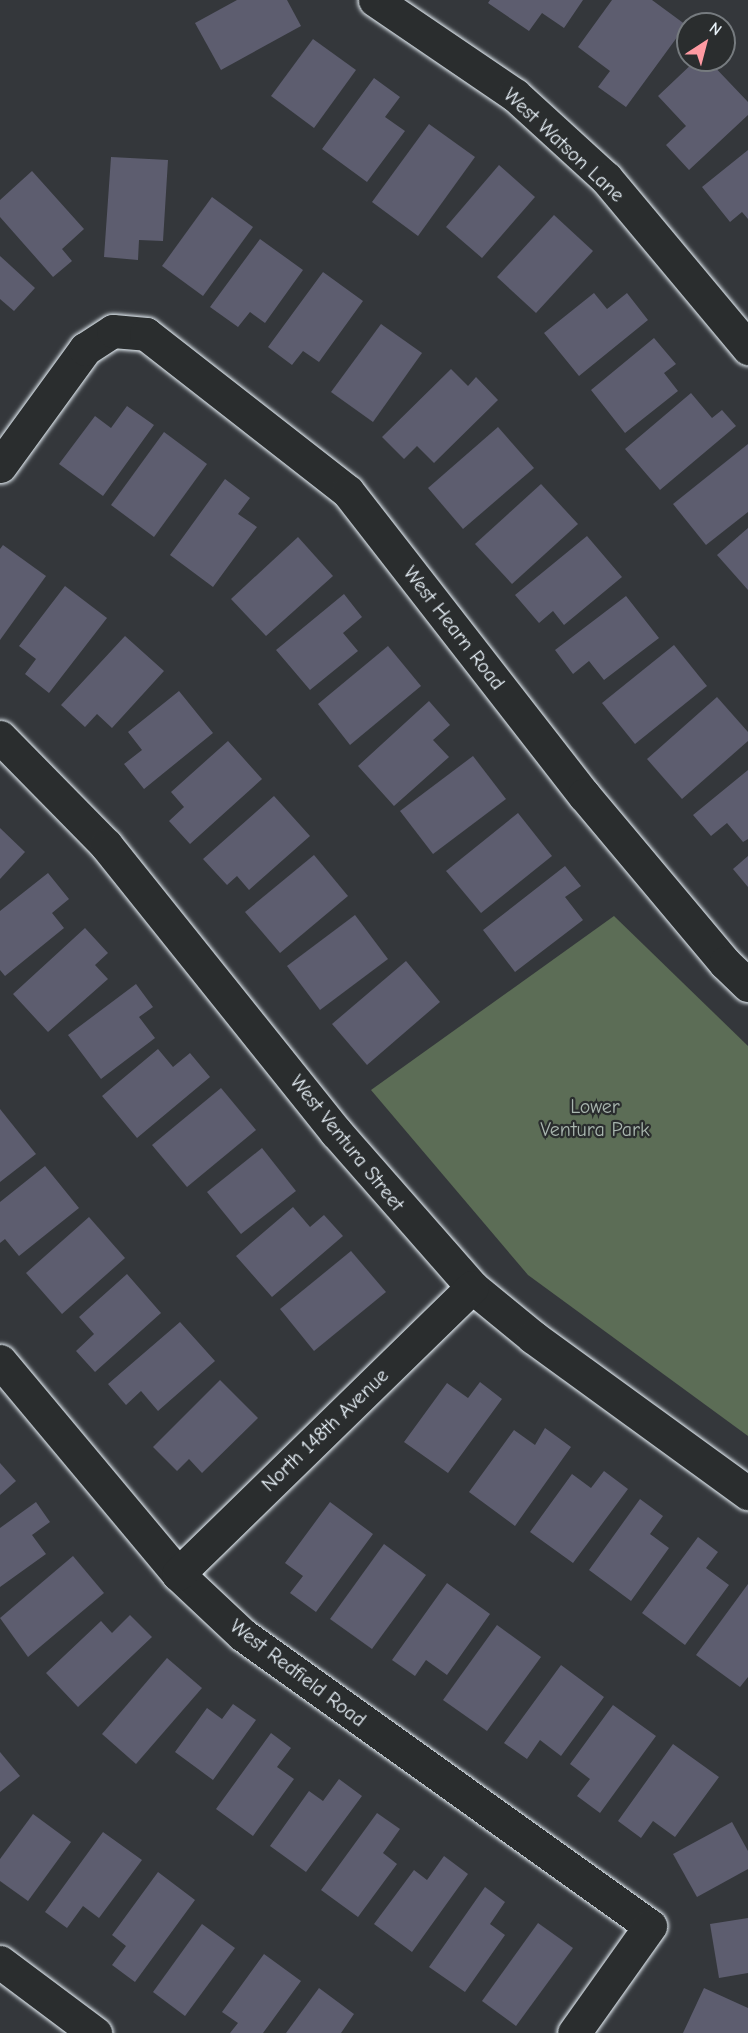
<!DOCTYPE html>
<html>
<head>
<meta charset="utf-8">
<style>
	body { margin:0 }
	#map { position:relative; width:748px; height:2033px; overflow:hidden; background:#34373b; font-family:"Comic Neue",sans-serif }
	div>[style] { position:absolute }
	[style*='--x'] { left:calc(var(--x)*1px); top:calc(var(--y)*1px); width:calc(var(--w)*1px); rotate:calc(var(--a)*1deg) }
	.green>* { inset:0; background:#5c6d56 }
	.building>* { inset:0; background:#5d5d6f }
	.roads { filter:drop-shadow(0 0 2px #e8f1f8) drop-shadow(0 0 2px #e8f1f8) }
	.street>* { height:33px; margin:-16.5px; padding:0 16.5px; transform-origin:16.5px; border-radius:16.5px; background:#2a2d2e }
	span { translate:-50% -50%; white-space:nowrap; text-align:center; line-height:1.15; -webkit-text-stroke:4.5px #2a2d2e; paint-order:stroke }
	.street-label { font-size:20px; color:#e8f1f8 }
	.park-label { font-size:20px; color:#a9b6af }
	.north { position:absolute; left:676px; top:12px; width:60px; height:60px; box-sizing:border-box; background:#2a2d2e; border:2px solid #767b7f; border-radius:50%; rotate:36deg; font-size:16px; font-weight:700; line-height:24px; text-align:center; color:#e8f1f8 }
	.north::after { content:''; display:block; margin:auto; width:21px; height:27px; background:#ff9aa2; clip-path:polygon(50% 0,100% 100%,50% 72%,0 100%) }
</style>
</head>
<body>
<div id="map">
	<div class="green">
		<div style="clip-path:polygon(614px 916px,748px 1046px,748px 1436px,528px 1275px,371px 1090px)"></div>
	</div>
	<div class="building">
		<div style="clip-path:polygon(237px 0,287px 0,301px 26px,221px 70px,195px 23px)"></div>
		<div style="clip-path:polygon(490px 0,583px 0,564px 28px,542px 13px,529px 31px,488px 3px)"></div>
		<div style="clip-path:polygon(612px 0,652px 0,686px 25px,626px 107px,598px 87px,610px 71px,578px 47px)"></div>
		<div style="clip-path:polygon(313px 39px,356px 70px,314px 128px,271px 96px)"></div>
		<div style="clip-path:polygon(696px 60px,708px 60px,748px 102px,748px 115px,689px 170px,666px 145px,686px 126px,658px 96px)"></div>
		<div style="clip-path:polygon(374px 78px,400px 97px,385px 117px,405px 131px,367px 182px,322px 149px)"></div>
		<div style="clip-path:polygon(429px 124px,475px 157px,418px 236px,372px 202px)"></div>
		<div style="clip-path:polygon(748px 150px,748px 219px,742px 212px,730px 222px,702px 187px)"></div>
		<div style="clip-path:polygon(111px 157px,168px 160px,163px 241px,139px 240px,138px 260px,104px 257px)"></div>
		<div style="clip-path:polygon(499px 165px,535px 197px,482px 258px,446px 227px)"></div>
		<div style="clip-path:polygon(32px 171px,84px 229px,62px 249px,72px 261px,53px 277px,0 217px,0 200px)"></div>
		<div style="clip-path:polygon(212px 197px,253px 227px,203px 296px,162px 266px)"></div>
		<div style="clip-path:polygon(554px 215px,593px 251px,536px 313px,497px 277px)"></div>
		<div style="clip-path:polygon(260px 239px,303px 270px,265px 323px,250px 312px,238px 327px,210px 307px)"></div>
		<div style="clip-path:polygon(0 256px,35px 288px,14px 311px,0 299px)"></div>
		<div style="clip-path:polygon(323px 272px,363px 301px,319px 362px,303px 351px,292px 365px,268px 347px)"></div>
		<div style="clip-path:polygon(594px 293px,607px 309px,627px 293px,648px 320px,579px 376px,544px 333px)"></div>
		<div style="clip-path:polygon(381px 324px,422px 353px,373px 422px,331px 392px)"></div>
		<div style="clip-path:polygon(654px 338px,676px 364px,664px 373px,678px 391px,625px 433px,591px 390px)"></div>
		<div style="clip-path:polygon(451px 369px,468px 386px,476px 377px,498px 400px,434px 463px,417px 446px,404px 459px,382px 437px)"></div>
		<div style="clip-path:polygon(691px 393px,712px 418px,722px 410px,736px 426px,660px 490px,625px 449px)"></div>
		<div style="clip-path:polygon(127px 406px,154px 425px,103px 496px,59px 464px,95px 416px,111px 428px)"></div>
		<div style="clip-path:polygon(498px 427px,534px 468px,463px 529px,428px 488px)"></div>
		<div style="clip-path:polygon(164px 432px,207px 464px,154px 537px,111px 505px)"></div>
		<div style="clip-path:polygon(748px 444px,748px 512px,706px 545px,673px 504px)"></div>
		<div style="clip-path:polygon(225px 479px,250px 498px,238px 514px,257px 527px,213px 587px,170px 555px)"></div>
		<div style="clip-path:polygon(541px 484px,578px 524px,512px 584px,475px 544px)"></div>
		<div style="clip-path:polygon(748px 528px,748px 590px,717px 555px)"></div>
		<div style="clip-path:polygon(587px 536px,622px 577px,564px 625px,553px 611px,539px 623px,515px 595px)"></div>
		<div style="clip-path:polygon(298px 537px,333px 576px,266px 636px,231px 599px)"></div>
		<div style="clip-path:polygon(3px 545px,46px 576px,0 640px,0 549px)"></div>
		<div style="clip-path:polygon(65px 586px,107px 618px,49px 693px,25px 674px,36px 659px,19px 646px)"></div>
		<div style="clip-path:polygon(344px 594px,362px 617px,343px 633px,358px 651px,310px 690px,276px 650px)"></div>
		<div style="clip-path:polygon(626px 596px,659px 638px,604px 680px,589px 661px,573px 674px,555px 650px)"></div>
		<div style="clip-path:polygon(125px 636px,164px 671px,112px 728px,97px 714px,85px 727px,61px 705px)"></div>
		<div style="clip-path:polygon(674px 645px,707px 686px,635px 744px,602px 703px)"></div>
		<div style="clip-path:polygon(388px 646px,421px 686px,350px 745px,318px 704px)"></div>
		<div style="clip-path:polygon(179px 691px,213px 733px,144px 789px,124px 764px,142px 750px,128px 732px)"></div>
		<div style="clip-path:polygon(717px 697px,748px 732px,748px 741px,682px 799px,647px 759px)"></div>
		<div style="clip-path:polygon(429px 701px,450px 725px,433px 740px,449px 757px,394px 806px,358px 766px)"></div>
		<div style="clip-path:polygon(228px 741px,262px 779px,190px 844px,169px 821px,184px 807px,171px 792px)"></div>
		<div style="clip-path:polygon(473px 756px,506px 799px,433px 854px,400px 811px)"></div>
		<div style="clip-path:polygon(748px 770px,748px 839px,743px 842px,727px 823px,711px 836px,693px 815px)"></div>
		<div style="clip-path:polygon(274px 796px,310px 836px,249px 890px,237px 876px,227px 885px,203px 859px)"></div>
		<div style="clip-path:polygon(518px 813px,552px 856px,481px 913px,446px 871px)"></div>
		<div style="clip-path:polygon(0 828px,25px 852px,0 879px)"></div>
		<div style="clip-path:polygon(314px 855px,348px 896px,280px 953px,245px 912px)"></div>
		<div style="clip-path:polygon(748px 856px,748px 887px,733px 869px)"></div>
		<div style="clip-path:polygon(565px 866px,581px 886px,565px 897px,583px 920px,515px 972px,483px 930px)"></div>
		<div style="clip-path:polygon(48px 873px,69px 899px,52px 913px,64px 928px,5px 976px,0 970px,0 911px)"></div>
		<div style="clip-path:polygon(355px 915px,388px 959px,320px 1010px,287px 966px)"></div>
		<div style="clip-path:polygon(85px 928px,108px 953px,95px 965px,108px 979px,48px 1032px,13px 994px)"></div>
		<div style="clip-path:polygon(406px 961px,440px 1002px,367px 1065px,332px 1024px)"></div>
		<div style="clip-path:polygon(136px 984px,153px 1007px,139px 1017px,155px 1038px,101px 1079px,68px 1035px)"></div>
		<div style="clip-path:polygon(158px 1049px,173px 1067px,190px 1053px,210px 1077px,137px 1138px,102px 1096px)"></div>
		<div style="clip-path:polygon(221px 1088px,256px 1130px,187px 1187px,152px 1145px)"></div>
		<div style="clip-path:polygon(0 1109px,36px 1154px,0 1182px)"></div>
		<div style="clip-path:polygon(262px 1148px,296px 1191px,241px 1234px,207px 1192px)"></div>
		<div style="clip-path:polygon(45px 1166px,79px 1208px,19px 1256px,5px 1239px,0 1243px,0 1202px)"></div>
		<div style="clip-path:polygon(293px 1207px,310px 1227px,324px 1215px,343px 1236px,272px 1297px,236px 1256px)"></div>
		<div style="clip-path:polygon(89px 1217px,125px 1258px,62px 1314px,26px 1273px)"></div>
		<div style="clip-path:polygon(351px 1251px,386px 1292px,314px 1351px,280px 1309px)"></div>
		<div style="clip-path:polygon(127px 1274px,161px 1313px,95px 1372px,76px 1351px,94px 1334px,79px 1317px)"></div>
		<div style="clip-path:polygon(180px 1322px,215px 1361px,158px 1411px,141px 1391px,126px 1405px,108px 1384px)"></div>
		<div style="clip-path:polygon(220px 1380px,258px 1418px,202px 1473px,189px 1459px,177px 1471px,153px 1447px)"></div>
		<div style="clip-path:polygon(480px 1382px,502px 1399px,448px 1473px,404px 1442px,447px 1383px,468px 1398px)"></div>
		<div style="clip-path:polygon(545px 1428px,571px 1447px,515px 1526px,469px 1492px,514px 1430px,535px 1445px)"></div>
		<div style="clip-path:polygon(0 1463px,16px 1481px,0 1495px)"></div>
		<div style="clip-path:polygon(604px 1471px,628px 1489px,573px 1563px,530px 1532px,572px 1474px,591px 1488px)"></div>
		<div style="clip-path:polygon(640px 1499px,663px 1516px,650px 1534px,669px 1548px,631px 1601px,589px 1570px)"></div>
		<div style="clip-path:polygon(36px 1502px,50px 1522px,32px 1535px,46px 1554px,0 1587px,0 1528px)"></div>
		<div style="clip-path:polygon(330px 1502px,373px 1534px,316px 1612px,290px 1593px,303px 1576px,285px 1563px)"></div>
		<div style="clip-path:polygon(698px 1537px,718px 1552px,706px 1568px,729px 1585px,685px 1645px,642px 1613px)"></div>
		<div style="clip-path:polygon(384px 1544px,426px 1575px,372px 1649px,330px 1619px)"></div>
		<div style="clip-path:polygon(73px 1556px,104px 1593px,28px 1657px,0 1618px)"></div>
		<div style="clip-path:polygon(447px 1583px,490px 1614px,447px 1675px,426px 1660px,415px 1676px,392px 1660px)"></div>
		<div style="clip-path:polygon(748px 1584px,748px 1677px,740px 1687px,696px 1655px)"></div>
		<div style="clip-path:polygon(130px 1615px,152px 1637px,78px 1707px,46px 1673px,101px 1621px,112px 1633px)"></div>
		<div style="clip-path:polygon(497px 1625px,541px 1657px,487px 1731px,443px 1700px)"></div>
		<div style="clip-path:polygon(167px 1658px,202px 1688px,136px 1764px,102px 1734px)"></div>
		<div style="clip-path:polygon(561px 1665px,604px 1697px,561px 1756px,540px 1740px,527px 1759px,504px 1743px)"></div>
		<div style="clip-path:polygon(233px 1704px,256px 1720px,213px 1780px,175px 1752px,207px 1708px,222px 1719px)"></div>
		<div style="clip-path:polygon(613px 1705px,656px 1736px,600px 1813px,577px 1796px,590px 1779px,570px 1764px)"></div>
		<div style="clip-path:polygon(271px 1733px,291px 1748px,277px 1767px,294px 1779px,253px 1836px,216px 1809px)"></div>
		<div style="clip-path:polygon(673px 1744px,719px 1777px,675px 1837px,653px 1821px,641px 1838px,618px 1821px)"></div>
		<div style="clip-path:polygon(0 1752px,20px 1776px,0 1792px)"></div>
		<div style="clip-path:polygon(339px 1779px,362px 1796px,306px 1872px,270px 1846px,309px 1791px,323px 1801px)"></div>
		<div style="clip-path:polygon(377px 1813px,400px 1829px,383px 1853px,397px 1864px,358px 1917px,321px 1890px)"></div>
		<div style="clip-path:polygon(33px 1814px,71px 1842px,28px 1901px,0 1881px,0 1859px)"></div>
		<div style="clip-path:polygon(732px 1822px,748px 1851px,748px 1869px,697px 1897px,673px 1854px)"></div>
		<div style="clip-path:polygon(103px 1832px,142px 1860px,99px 1918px,83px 1906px,67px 1928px,45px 1912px)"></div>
		<div style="clip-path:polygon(444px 1856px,468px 1874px,412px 1952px,374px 1924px,414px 1870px,427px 1880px)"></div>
		<div style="clip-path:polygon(158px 1872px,195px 1900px,135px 1982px,112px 1965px,126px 1946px,112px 1935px)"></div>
		<div style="clip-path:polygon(485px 1887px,505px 1902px,490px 1924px,505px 1935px,465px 1992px,429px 1967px)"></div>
		<div style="clip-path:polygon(748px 1918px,748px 1973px,719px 1978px,710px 1924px)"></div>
		<div style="clip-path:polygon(538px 1923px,573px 1948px,516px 2026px,482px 2001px)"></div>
		<div style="clip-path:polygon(202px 1924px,235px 1948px,185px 2016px,153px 1992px)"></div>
		<div style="clip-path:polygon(264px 1954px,301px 1981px,263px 2033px,230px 2033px,238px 2023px,222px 2012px)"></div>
		<div style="clip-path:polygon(319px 1988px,354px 2014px,341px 2033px,286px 2033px)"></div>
		<div style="clip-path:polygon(704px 1988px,748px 2008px,748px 2033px,683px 2033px)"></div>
	</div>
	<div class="roads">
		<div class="street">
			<div style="--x:375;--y:0;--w:169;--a:34.2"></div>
			<div style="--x:515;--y:95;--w:123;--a:42.4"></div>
			<div style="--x:606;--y:178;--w:222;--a:50.1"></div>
			<div style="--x:0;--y:466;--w:145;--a:-54"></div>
			<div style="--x:85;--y:349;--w:33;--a:-33"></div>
			<div style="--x:113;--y:331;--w:33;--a:5"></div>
			<div style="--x:146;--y:334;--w:256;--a:38"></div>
			<div style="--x:348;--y:492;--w:384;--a:52.1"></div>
			<div style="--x:584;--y:795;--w:219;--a:50"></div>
			<div style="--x:725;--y:963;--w:32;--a:44"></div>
			<div style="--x:0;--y:737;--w:151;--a:45.5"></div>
			<div style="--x:106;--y:845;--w:368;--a:51.3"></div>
			<div style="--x:336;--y:1132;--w:206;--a:48.7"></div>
			<div style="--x:472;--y:1287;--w:79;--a:39.3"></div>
			<div style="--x:533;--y:1337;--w:266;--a:36"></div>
			<div style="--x:0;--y:1361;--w:278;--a:50.1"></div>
			<div style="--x:178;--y:1574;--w:89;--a:43.2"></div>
			<div style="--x:243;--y:1635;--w:500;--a:35.56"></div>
			<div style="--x:650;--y:1926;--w:131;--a:125.4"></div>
			<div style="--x:178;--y:1574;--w:411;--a:-44.3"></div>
			<div style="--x:0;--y:1962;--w:119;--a:36.8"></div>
		</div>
	</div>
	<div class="street-label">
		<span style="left:564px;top:145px;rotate:43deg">West Watson Lane</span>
		<span style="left:454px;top:628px;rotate:52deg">West Hearn Road</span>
		<span style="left:347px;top:1143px;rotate:51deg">West Ventura Street</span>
		<span style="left:325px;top:1430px;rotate:-44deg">North 148th Avenue</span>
		<span style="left:298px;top:1673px;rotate:37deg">West Redfield Road</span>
	</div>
	<div class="park-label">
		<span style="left:595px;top:1118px">Lower<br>Ventura Park</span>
	</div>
	<div class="north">N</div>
</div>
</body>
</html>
